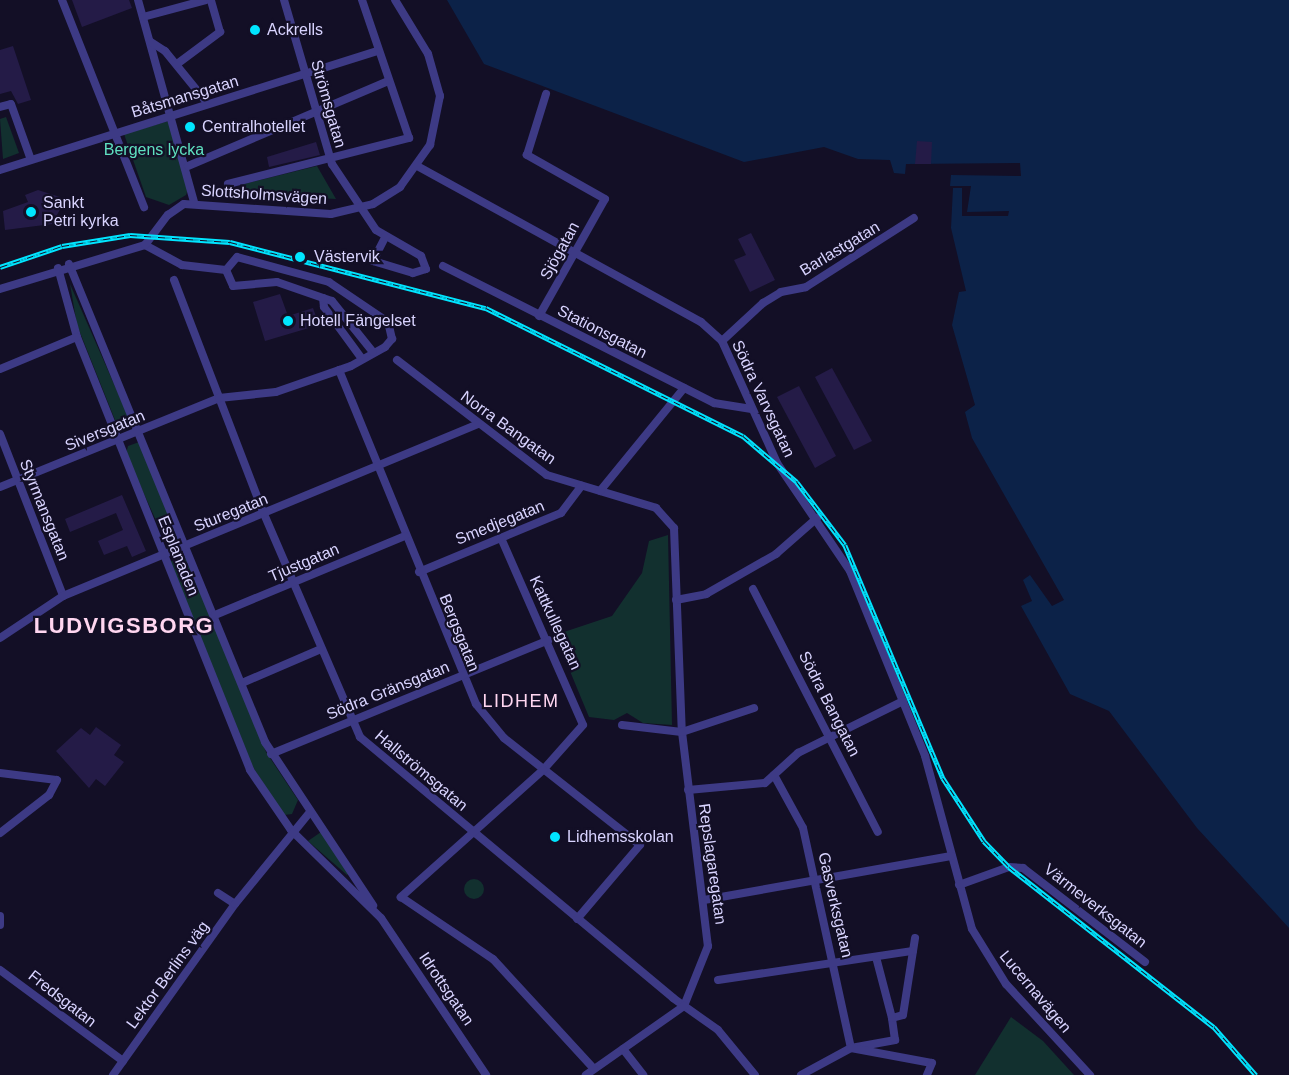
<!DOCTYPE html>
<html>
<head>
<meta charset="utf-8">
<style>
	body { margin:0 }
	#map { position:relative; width:1289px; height:1075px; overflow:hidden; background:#130f26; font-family:Helvetica,sans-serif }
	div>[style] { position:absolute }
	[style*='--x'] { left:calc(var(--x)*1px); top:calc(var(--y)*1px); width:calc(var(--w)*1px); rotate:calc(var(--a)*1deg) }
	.green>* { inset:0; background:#12302f }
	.round { border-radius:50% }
	.water>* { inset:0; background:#0c2248 }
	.building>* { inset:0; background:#241b47 }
	.minor>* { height:8px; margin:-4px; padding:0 4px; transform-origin:4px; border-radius:4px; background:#3d3a85 }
	.rail>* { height:4.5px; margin-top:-2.25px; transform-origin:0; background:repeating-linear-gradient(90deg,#130f26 0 7px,#00e5ff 0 14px); box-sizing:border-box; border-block:2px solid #00e5ff }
	.dots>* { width:16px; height:16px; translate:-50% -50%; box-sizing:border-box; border:3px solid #130f26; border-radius:50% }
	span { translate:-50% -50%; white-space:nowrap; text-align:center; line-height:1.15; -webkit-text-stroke:4.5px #130f26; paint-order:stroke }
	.poi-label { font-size:16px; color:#d9d4ff }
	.left { translate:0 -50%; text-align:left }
	.street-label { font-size:16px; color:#d9d4ff }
	.park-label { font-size:16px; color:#5fe0c0 }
	.neighbourhood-label { font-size:18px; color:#ffd6f0; letter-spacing:1.5px }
	.district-label { font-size:22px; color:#ffd6f0; font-weight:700; letter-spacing:1.5px }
</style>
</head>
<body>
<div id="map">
	<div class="green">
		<div style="clip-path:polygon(6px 117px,19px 153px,3px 159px,0 119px)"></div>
		<div style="clip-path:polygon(169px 121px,189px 186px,186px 195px,169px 205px,146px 197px,124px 134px)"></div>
		<div style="clip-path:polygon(317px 166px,336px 199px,238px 194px,244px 184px)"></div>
		<div style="clip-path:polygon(70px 284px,132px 425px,119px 430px,77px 325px)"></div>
		<div style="clip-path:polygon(142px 441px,180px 538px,168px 547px,126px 454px,128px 446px)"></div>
		<div style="clip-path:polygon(668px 535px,672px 725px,643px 723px,627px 713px,614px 720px,589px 717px,555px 635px,612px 616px,642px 573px,649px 541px)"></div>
		<div style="clip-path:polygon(187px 555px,266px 752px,298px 800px,292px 814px,284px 815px,247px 758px,169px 562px)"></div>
		<div style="clip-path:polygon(321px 832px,348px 874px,347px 875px,308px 841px)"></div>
		<div class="round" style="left:464px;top:879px;width:20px;height:20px"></div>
		<div style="clip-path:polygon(1011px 1017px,1043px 1041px,1074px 1075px,975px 1075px)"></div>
	</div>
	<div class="water">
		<div style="clip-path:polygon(447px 0,1289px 0,1289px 928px,1197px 828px,1109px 711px,1070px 694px,1021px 606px,1032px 601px,1023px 580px,1030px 575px,1052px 606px,1064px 600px,972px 438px,965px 412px,975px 405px,952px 325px,959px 292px,966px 291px,951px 228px,953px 188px,962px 188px,962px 216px,1008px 216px,1009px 211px,967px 212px,971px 186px,950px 186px,951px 175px,1021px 176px,1020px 163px,906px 164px,905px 174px,894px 173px,890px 160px,858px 159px,824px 147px,744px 162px,484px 64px)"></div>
	</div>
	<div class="building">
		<div style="clip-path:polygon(72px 0,129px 0,132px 8px,82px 27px)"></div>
		<div style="clip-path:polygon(13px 46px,31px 100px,18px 104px,11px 91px,0 94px,0 50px)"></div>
		<div style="clip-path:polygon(917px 141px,932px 142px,931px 164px,915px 164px)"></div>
		<div style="clip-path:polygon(316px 142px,320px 155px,269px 167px,267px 157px)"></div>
		<div style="clip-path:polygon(38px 190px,60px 197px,52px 204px,63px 204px,52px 224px,5px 230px,3px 211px,28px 202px,25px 195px)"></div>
		<div style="clip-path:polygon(751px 233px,775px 280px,750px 292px,734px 260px,746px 255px,738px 239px)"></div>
		<div style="clip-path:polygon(280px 294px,288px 316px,313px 308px,319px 325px,265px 341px,253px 302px)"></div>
		<div style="clip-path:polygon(832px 368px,872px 441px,854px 450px,815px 377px)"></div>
		<div style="clip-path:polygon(799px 386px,836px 456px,815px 468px,777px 397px)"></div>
		<div style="clip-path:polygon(122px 495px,146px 551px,132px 557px,127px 546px,104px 555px,98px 541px,123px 530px,116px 513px,70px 532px,65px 519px)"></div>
		<div style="clip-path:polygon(96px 727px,121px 745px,114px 755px,124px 762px,105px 786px,96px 779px,89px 788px,56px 751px,81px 728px,90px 735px)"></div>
	</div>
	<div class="minor">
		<div style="--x:62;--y:0;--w:223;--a:68.4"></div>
		<div style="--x:138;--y:0;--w:210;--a:74.5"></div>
		<div style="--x:284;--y:0;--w:171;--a:73.7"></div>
		<div style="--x:332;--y:164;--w:79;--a:56.3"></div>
		<div style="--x:376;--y:230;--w:52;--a:30"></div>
		<div style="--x:421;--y:256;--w:14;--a:69"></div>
		<div style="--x:426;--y:269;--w:14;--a:163"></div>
		<div style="--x:413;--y:273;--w:42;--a:-163.3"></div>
		<div style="--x:373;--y:261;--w:27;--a:-63"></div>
		<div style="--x:143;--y:17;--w:65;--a:-15.1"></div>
		<div style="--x:151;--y:42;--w:17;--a:33"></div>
		<div style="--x:165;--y:51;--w:68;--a:50.9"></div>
		<div style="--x:177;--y:64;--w:54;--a:-36.7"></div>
		<div style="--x:220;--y:32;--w:33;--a:-106"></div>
		<div style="--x:0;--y:107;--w:11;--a:-15"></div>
		<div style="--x:11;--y:104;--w:59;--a:70.3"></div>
		<div style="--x:188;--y:166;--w:217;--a:-23"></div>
		<div style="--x:419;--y:167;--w:322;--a:28.8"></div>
		<div style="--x:701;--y:322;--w:28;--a:42"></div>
		<div style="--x:722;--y:341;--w:134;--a:65.7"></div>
		<div style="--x:777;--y:463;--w:130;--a:55.9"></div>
		<div style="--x:850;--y:571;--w:200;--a:67.9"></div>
		<div style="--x:925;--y:756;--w:179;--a:74.8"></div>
		<div style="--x:972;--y:929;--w:65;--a:58.3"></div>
		<div style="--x:1006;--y:984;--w:124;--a:47.3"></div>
		<div style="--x:0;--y:170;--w:396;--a:-17.5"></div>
		<div style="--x:228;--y:184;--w:187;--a:-14.3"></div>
		<div style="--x:409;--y:138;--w:146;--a:-108.8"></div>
		<div style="--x:145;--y:245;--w:42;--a:28.4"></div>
		<div style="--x:182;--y:265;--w:44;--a:6.5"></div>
		<div style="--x:69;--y:264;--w:517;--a:67.7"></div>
		<div style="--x:265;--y:742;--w:196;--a:56.5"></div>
		<div style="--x:443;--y:266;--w:304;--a:26.8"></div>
		<div style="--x:714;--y:403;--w:38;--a:9"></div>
		<div style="--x:58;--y:268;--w:72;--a:74.6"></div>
		<div style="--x:77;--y:337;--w:466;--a:68.2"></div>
		<div style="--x:250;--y:770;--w:73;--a:55.7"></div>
		<div style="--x:291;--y:830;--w:126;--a:44.4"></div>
		<div style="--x:381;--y:918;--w:189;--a:56.2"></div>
		<div style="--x:174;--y:280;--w:251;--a:69"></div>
		<div style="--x:264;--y:514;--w:243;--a:66.7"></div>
		<div style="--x:360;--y:737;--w:408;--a:39.8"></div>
		<div style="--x:673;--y:998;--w:55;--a:35.4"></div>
		<div style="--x:718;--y:1030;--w:58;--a:50.6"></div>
		<div style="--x:0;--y:289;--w:152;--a:-16.9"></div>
		<div style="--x:145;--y:245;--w:38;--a:-53"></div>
		<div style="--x:168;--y:215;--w:19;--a:-35"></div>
		<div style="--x:184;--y:204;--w:147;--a:3.9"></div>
		<div style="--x:331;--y:214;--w:43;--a:-13.4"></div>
		<div style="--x:373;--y:204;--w:32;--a:-32"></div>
		<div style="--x:400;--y:187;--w:52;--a:-54.5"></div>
		<div style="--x:430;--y:145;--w:50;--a:-78.5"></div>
		<div style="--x:440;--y:96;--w:44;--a:-105.9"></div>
		<div style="--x:428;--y:54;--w:63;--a:-121.4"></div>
		<div style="--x:323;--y:298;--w:9;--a:84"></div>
		<div style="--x:324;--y:307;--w:64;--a:53.8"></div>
		<div style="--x:539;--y:316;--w:134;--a:-60.6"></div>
		<div style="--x:605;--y:199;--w:90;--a:-150.6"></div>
		<div style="--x:527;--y:155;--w:64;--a:-72.7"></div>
		<div style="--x:722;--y:341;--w:56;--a:-42.8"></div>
		<div style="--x:763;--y:303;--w:21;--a:-31"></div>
		<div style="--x:781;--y:292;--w:25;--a:-11"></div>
		<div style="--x:806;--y:287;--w:128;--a:-32.6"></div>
		<div style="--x:397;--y:360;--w:189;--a:37.5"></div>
		<div style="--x:547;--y:475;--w:114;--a:16.8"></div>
		<div style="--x:656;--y:508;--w:27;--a:48"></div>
		<div style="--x:674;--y:528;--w:204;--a:87.8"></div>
		<div style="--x:682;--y:732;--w:216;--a:83.1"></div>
		<div style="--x:708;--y:946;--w:65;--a:111.8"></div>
		<div style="--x:684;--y:1006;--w:120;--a:144.9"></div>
		<div style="--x:0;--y:369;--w:83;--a:-22.6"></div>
		<div style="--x:339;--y:370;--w:361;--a:67.7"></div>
		<div style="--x:476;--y:704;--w:44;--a:50.5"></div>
		<div style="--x:504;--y:738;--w:173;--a:38.2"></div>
		<div style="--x:640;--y:845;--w:97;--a:130.4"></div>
		<div style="--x:0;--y:434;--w:174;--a:68.7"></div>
		<div style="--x:0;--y:487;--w:236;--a:-22.1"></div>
		<div style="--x:219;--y:398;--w:57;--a:-6"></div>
		<div style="--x:276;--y:392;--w:79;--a:-19.1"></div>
		<div style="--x:351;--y:366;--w:39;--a:-29"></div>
		<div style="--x:385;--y:347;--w:11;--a:-49"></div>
		<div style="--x:392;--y:339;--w:17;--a:-103"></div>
		<div style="--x:388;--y:322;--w:71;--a:-145.9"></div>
		<div style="--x:329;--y:282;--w:95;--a:-164.8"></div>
		<div style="--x:237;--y:257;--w:17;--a:130"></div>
		<div style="--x:226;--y:270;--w:17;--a:66"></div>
		<div style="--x:233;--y:286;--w:44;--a:-5.2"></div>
		<div style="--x:277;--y:282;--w:58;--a:19.1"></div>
		<div style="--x:332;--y:301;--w:65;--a:51.2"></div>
		<div style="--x:600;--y:491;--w:133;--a:-50.8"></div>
		<div style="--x:501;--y:538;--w:204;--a:66.3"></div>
		<div style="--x:583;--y:725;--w:60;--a:131.6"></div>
		<div style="--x:543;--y:770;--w:191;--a:138.2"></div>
		<div style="--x:401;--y:897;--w:111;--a:34"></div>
		<div style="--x:493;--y:959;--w:149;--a:47.4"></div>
		<div style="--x:419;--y:572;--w:154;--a:-22.6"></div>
		<div style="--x:561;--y:513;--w:34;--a:-53"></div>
		<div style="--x:753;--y:589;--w:273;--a:62.8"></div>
		<div style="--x:676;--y:600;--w:31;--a:-11"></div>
		<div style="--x:706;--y:594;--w:81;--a:-29.7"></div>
		<div style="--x:776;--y:554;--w:55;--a:-41.3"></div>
		<div style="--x:215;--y:615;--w:206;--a:-22.6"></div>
		<div style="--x:0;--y:638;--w:76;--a:-33.7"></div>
		<div style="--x:63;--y:596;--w:449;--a:-22.5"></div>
		<div style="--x:242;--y:683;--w:86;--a:-23.3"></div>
		<div style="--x:622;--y:725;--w:60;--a:6.7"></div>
		<div style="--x:682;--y:732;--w:76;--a:-18.4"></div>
		<div style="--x:271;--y:754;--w:300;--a:-22.3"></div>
		<div style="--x:0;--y:773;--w:57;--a:7"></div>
		<div style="--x:57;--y:780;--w:17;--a:118"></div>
		<div style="--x:49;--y:795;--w:62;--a:142.2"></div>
		<div style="--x:774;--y:775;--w:60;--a:61.3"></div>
		<div style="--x:803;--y:828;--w:225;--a:77.7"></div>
		<div style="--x:851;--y:1048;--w:45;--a:-10.3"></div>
		<div style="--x:895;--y:1040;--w:22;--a:-98"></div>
		<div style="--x:892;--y:1018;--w:11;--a:-15"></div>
		<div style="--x:903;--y:1015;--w:78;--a:-81.1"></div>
		<div style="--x:688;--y:790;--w:77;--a:-5.2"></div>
		<div style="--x:765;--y:783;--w:45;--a:-42.3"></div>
		<div style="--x:798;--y:753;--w:117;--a:-26.3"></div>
		<div style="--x:959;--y:885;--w:53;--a:-19.8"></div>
		<div style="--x:1009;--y:867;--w:14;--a:4"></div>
		<div style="--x:1023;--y:868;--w:154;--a:37.6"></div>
		<div style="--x:218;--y:893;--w:20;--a:33"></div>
		<div style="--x:704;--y:900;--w:251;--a:-10.1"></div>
		<div style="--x:0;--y:916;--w:9;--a:90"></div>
		<div style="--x:876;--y:957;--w:63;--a:75.3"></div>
		<div style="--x:0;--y:970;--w:153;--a:36.5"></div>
		<div style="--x:718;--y:980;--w:197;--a:-8.5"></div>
		<div style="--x:623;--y:1049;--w:33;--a:52"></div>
		<div style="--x:113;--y:1075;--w:210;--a:-54.5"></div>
		<div style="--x:235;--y:904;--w:119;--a:-50.8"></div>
		<div style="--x:801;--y:1075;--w:57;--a:-28.4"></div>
		<div style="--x:851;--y:1048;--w:82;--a:10.5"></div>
		<div style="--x:932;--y:1063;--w:13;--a:113"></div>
	</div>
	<div class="rail">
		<div style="--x:0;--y:267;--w:65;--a:-18.7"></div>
		<div style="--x:62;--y:246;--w:69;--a:-9.2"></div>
		<div style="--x:130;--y:235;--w:100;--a:4"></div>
		<div style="--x:230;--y:242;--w:264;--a:14.5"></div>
		<div style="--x:486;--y:308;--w:287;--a:26.5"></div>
		<div style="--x:743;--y:436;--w:71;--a:40.4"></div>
		<div style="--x:797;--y:482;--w:79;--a:52.7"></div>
		<div style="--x:845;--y:545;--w:253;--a:67.2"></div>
		<div style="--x:943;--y:778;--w:75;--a:56.9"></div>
		<div style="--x:984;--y:841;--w:36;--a:46"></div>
		<div style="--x:1009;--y:867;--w:260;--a:38"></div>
		<div style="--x:1214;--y:1027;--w:64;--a:48.8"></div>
	</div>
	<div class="dots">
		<div style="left:255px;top:30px;background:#00e5ff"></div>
		<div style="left:190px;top:127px;background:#00e5ff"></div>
		<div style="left:31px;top:212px;background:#00e5ff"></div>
		<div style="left:300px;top:257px;background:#00e5ff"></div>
		<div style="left:288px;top:321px;background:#00e5ff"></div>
		<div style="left:555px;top:837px;background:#00e5ff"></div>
	</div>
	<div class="poi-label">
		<span class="left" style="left:267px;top:30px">Ackrells</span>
		<span class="left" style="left:202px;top:127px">Centralhotellet</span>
		<span class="left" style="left:43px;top:212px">Sankt<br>Petri kyrka</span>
		<span class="left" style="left:314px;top:257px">Västervik</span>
		<span class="left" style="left:300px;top:321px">Hotell Fängelset</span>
		<span class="left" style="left:567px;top:837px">Lidhemsskolan</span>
	</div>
	<div class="street-label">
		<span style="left:185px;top:97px;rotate:-17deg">Båtsmansgatan</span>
		<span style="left:328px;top:104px;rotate:74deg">Strömsgatan</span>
		<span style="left:264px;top:195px;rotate:4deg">Slottsholmsvägen</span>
		<span style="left:840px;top:249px;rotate:-31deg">Barlastgatan</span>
		<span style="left:560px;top:251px;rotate:-61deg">Sjögatan</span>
		<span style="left:602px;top:332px;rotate:27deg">Stationsgatan</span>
		<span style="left:763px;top:399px;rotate:65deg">Södra Varvsgatan</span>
		<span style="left:508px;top:428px;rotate:36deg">Norra Bangatan</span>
		<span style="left:105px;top:431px;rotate:-22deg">Siversgatan</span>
		<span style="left:44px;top:510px;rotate:68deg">Styrmansgatan</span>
		<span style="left:231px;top:513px;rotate:-22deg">Sturegatan</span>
		<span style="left:500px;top:523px;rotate:-22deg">Smedjegatan</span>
		<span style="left:178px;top:556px;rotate:68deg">Esplanaden</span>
		<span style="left:304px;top:563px;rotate:-23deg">Tjustgatan</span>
		<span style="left:555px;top:623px;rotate:65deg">Kattkullegatan</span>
		<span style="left:459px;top:633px;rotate:68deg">Bergsgatan</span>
		<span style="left:388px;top:691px;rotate:-22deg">Södra Gränsgatan</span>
		<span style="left:829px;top:704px;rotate:63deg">Södra Bangatan</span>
		<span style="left:421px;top:771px;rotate:40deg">Hallströmsgatan</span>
		<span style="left:712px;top:864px;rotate:82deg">Repslagaregatan</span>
		<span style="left:835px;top:905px;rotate:77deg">Gasverksgatan</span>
		<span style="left:1095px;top:906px;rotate:38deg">Värmeverksgatan</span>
		<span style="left:168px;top:975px;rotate:-54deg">Lektor Berlins väg</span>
		<span style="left:446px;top:989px;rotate:56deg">Idrottsgatan</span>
		<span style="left:1035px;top:992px;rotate:50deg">Lucernavägen</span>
		<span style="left:62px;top:999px;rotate:38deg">Fredsgatan</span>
	</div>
	<div class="park-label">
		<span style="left:154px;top:150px">Bergens lycka</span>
	</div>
	<div class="neighbourhood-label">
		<span style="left:521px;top:701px">LIDHEM</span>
	</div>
	<div class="district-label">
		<span style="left:124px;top:626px">LUDVIGSBORG</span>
	</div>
</div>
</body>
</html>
